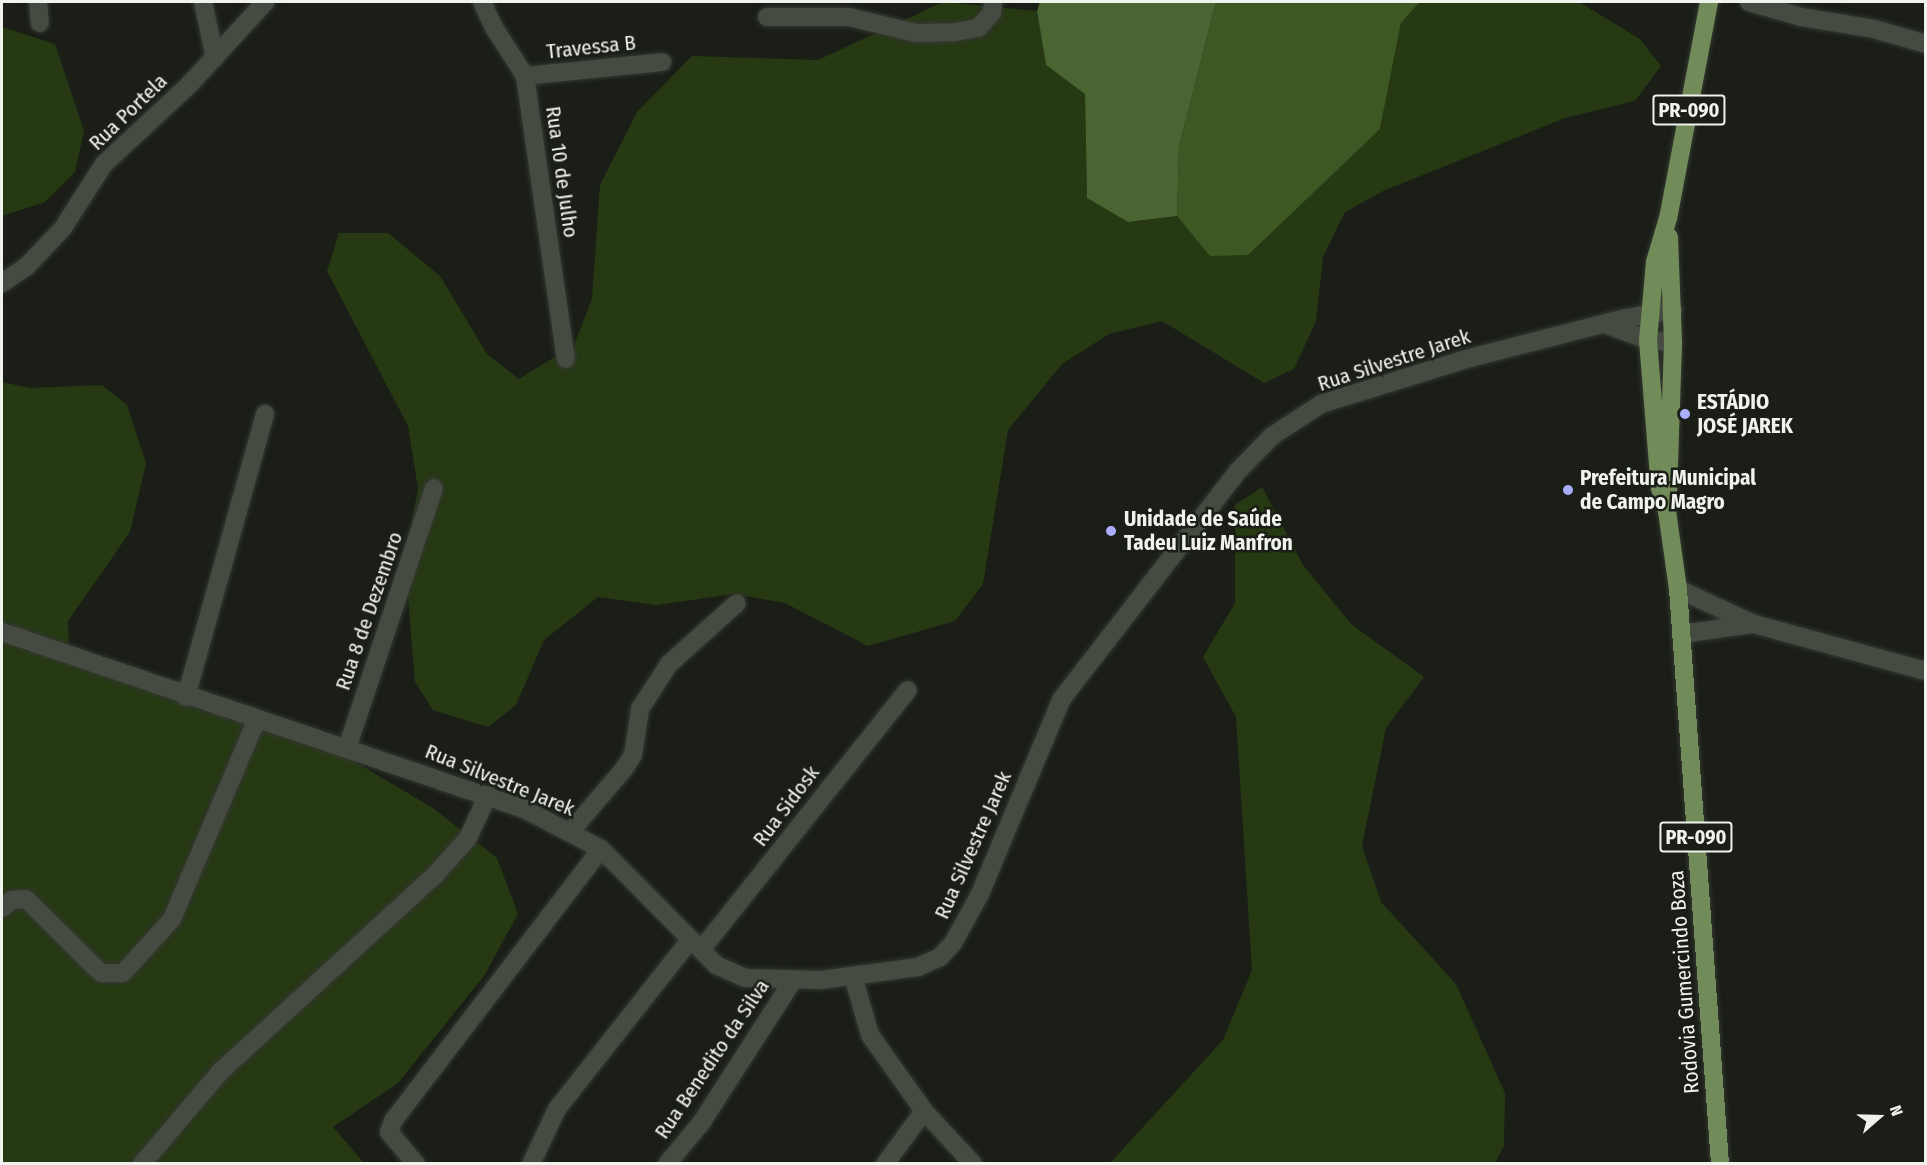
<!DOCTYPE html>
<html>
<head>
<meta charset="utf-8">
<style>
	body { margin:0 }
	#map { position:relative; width:1927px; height:1165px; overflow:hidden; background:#1a1e16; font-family:"Fira Sans Condensed",sans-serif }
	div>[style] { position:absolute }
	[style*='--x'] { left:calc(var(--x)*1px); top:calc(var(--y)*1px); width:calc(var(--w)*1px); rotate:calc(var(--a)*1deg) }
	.green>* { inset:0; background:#263913 }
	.forest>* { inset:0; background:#3d5823 }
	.water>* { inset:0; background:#4a6531 }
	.roads { filter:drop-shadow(0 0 2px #343732) drop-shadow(0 0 2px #343732) }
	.minor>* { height:18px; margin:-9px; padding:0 9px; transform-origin:9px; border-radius:9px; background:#464b42 }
	.major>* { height:18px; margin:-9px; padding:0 9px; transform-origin:9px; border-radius:9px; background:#728c59 }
	.dots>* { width:16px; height:16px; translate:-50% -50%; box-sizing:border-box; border:3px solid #1a1e16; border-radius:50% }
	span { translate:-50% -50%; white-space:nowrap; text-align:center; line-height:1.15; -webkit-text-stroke:5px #1a1e16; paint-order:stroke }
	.shield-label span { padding:2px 4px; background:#1a1e16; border:2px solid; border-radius:4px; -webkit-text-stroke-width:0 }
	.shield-label { font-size:20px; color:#f0f3ed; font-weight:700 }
	.street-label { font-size:21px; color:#f0f3ed }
	.poi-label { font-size:21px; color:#f0f3ed; font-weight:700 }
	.left { translate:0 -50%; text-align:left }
	.frame { position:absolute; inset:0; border:3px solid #f0f3ed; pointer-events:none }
	.north { position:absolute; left:1849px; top:1087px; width:60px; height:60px; -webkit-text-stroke:4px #1a1e16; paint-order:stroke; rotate:70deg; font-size:16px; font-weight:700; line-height:24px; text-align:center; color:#f0f3ed }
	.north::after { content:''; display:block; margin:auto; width:21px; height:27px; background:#f0f3ed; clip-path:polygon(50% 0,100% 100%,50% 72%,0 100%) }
</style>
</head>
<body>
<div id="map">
	<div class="green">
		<div style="clip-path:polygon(943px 2px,1037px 11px,1046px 65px,1085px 94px,1087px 198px,1128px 222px,1177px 216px,1211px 256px,1380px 129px,1401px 23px,1420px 2px,1579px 2px,1640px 39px,1661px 66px,1635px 101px,1565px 118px,1383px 191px,1345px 212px,1323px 257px,1316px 321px,1294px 369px,1264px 383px,1162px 321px,1109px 334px,1062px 364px,1008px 430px,983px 584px,955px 621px,868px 646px,785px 603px,734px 594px,656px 605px,598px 597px,544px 640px,516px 705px,488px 727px,433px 710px,415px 682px,405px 562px,418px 488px,408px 426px,327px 271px,339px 233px,388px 233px,440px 276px,487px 354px,519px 379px,574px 345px,592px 299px,600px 185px,637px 112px,692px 56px,818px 60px)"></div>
		<div style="clip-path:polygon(2px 27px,55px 44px,84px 131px,75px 172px,45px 202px,2px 216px)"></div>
		<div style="clip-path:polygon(2px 382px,30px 388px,102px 385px,127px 405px,146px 463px,130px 532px,68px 621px,69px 651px,330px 747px,433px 808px,497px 858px,518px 914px,484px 976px,398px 1083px,333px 1127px,364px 1163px,2px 1164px)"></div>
		<div style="clip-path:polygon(1262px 487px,1303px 565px,1351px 624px,1424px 677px,1386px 728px,1362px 846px,1381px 902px,1456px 984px,1505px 1093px,1504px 1146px,1495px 1163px,1110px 1163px,1223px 1040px,1252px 970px,1236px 717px,1203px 657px,1235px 603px,1235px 505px)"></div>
	</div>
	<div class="forest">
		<div style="clip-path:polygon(1216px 2px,1420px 2px,1401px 23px,1380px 129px,1248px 255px,1210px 256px,1177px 216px,1179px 147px)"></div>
	</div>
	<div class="water">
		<div style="clip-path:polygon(1040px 2px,1216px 2px,1179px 147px,1177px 216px,1128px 222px,1087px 198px,1085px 94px,1046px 65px,1037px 11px)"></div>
	</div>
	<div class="roads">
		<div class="minor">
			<div style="--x:38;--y:2;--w:21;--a:85"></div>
			<div style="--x:203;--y:2;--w:57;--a:77.9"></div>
			<div style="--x:482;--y:2;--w:26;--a:65"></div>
			<div style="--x:493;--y:26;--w:59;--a:57.4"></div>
			<div style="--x:525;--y:76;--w:286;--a:81.8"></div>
			<div style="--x:1749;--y:2;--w:54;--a:16.1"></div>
			<div style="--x:1801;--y:17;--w:74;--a:9.3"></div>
			<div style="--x:1874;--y:29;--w:54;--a:16.1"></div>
			<div style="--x:767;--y:17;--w:82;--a:0"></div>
			<div style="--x:849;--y:17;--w:69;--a:13.4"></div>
			<div style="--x:916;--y:33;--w:39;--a:-1"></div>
			<div style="--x:955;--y:32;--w:23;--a:-10"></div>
			<div style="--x:978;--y:28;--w:21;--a:-47"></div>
			<div style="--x:992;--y:13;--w:11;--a:-85"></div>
			<div style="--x:525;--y:76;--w:138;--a:-5.8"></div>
			<div style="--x:2;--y:283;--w:29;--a:-34"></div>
			<div style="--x:26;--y:267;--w:54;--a:-46.5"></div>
			<div style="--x:63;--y:228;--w:76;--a:-57.4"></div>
			<div style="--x:104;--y:164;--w:116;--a:-42.9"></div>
			<div style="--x:189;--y:85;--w:113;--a:-47.5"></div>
			<div style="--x:1605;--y:324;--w:46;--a:20.4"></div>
			<div style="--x:1648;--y:340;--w:25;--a:5"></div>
			<div style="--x:1678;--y:589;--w:84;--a:24.7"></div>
			<div style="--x:1754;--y:624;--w:178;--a:15.3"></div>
			<div style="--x:2;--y:632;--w:551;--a:18.73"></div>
			<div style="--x:524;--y:809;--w:87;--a:27.5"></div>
			<div style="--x:601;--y:849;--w:163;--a:45.2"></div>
			<div style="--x:716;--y:965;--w:32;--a:24"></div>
			<div style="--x:745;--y:978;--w:76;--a:1.5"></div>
			<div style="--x:821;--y:980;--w:98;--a:-7.6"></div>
			<div style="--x:918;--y:967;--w:24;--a:-24"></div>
			<div style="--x:940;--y:957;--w:19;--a:-47"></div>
			<div style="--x:953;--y:943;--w:56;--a:-61.1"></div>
			<div style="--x:980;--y:894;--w:210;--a:-67.3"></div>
			<div style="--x:1061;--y:700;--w:289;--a:-52.3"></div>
			<div style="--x:1238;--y:471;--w:49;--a:-45.8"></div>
			<div style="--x:1272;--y:436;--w:59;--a:-33.1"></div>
			<div style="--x:1321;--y:404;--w:152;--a:-17.2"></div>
			<div style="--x:1466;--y:359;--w:165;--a:-14.4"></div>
			<div style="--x:1626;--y:318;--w:48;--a:-9.7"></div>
			<div style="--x:1681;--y:634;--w:74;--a:-7.8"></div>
			<div style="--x:186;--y:697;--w:294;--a:-74.4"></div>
			<div style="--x:347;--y:748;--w:274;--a:-71.5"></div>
			<div style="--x:570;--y:832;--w:83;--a:-49.4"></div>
			<div style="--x:624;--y:769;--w:17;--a:-57"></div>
			<div style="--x:633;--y:755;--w:47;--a:-81.3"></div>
			<div style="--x:640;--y:709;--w:54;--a:-57.2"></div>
			<div style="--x:669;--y:664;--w:91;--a:-41.9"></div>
			<div style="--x:2;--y:908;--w:13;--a:-39"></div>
			<div style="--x:12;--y:900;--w:14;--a:-4"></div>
			<div style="--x:26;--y:899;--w:105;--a:44.6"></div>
			<div style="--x:101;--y:973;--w:22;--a:0"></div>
			<div style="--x:123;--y:973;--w:73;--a:-47.8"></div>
			<div style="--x:172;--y:919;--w:217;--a:-67"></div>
			<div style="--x:701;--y:950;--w:332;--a:-51.5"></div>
			<div style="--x:853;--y:976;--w:61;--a:73.9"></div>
			<div style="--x:870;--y:1035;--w:93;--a:54.6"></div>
			<div style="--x:924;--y:1111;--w:72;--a:47.2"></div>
			<div style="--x:142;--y:1164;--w:121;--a:-49.7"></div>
			<div style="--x:220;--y:1072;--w:292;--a:-42.5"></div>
			<div style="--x:435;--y:875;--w:50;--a:-48.3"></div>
			<div style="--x:468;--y:838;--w:47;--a:-65.1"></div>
			<div style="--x:416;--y:1164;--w:42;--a:-130.2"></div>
			<div style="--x:389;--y:1132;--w:12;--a:-70"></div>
			<div style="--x:393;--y:1121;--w:342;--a:-52.6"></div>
			<div style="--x:531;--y:1164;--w:61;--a:-64.7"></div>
			<div style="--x:557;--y:1109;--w:214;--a:-51.8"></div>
			<div style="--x:667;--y:1164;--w:53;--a:-50.3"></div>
			<div style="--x:701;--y:1123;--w:170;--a:-57.2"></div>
			<div style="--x:885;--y:1164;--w:66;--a:-53.7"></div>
		</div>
		<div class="major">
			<div style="--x:1709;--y:2;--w:220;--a:100.7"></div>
			<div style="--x:1668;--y:218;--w:46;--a:106.5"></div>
			<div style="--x:1655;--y:262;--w:78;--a:95.1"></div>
			<div style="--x:1648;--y:340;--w:148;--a:85.4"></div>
			<div style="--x:1660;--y:488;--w:24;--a:73"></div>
			<div style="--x:1667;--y:511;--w:79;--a:82"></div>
			<div style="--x:1678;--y:589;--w:577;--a:85.82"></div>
			<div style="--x:1668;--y:494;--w:152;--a:-88.1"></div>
			<div style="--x:1673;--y:342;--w:105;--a:-92.2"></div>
		</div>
	</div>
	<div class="dots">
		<div style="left:1685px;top:414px;background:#abaffb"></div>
		<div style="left:1568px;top:490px;background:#abaffb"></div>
		<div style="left:1111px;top:531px;background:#abaffb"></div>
	</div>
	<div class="shield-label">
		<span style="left:1689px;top:110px">PR-090</span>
		<span style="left:1696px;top:837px">PR-090</span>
	</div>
	<div class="street-label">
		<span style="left:591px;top:47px;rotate:-6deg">Travessa B</span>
		<span style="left:128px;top:112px;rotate:-44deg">Rua Portela</span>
		<span style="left:562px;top:172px;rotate:82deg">Rua 10 de Julho</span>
		<span style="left:1394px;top:360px;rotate:-18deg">Rua Silvestre Jarek</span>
		<span style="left:369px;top:611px;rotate:-71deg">Rua 8 de Dezembro</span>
		<span style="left:500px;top:780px;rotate:22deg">Rua Silvestre Jarek</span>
		<span style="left:786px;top:806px;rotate:-53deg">Rua Sidosk</span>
		<span style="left:973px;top:845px;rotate:-66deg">Rua Silvestre Jarek</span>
		<span style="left:1684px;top:982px;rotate:-94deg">Rodovia Gumercindo Boza</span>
		<span style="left:712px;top:1059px;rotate:-56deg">Rua Benedito da Silva</span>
	</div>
	<div class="poi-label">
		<span class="left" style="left:1697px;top:414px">ESTÁDIO<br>JOSÉ JAREK</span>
		<span class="left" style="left:1580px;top:490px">Prefeitura Municipal<br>de Campo Magro</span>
		<span class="left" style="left:1124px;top:531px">Unidade de Saúde<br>Tadeu Luiz Manfron</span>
	</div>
	<div class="frame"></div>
	<div class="north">N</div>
</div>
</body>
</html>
